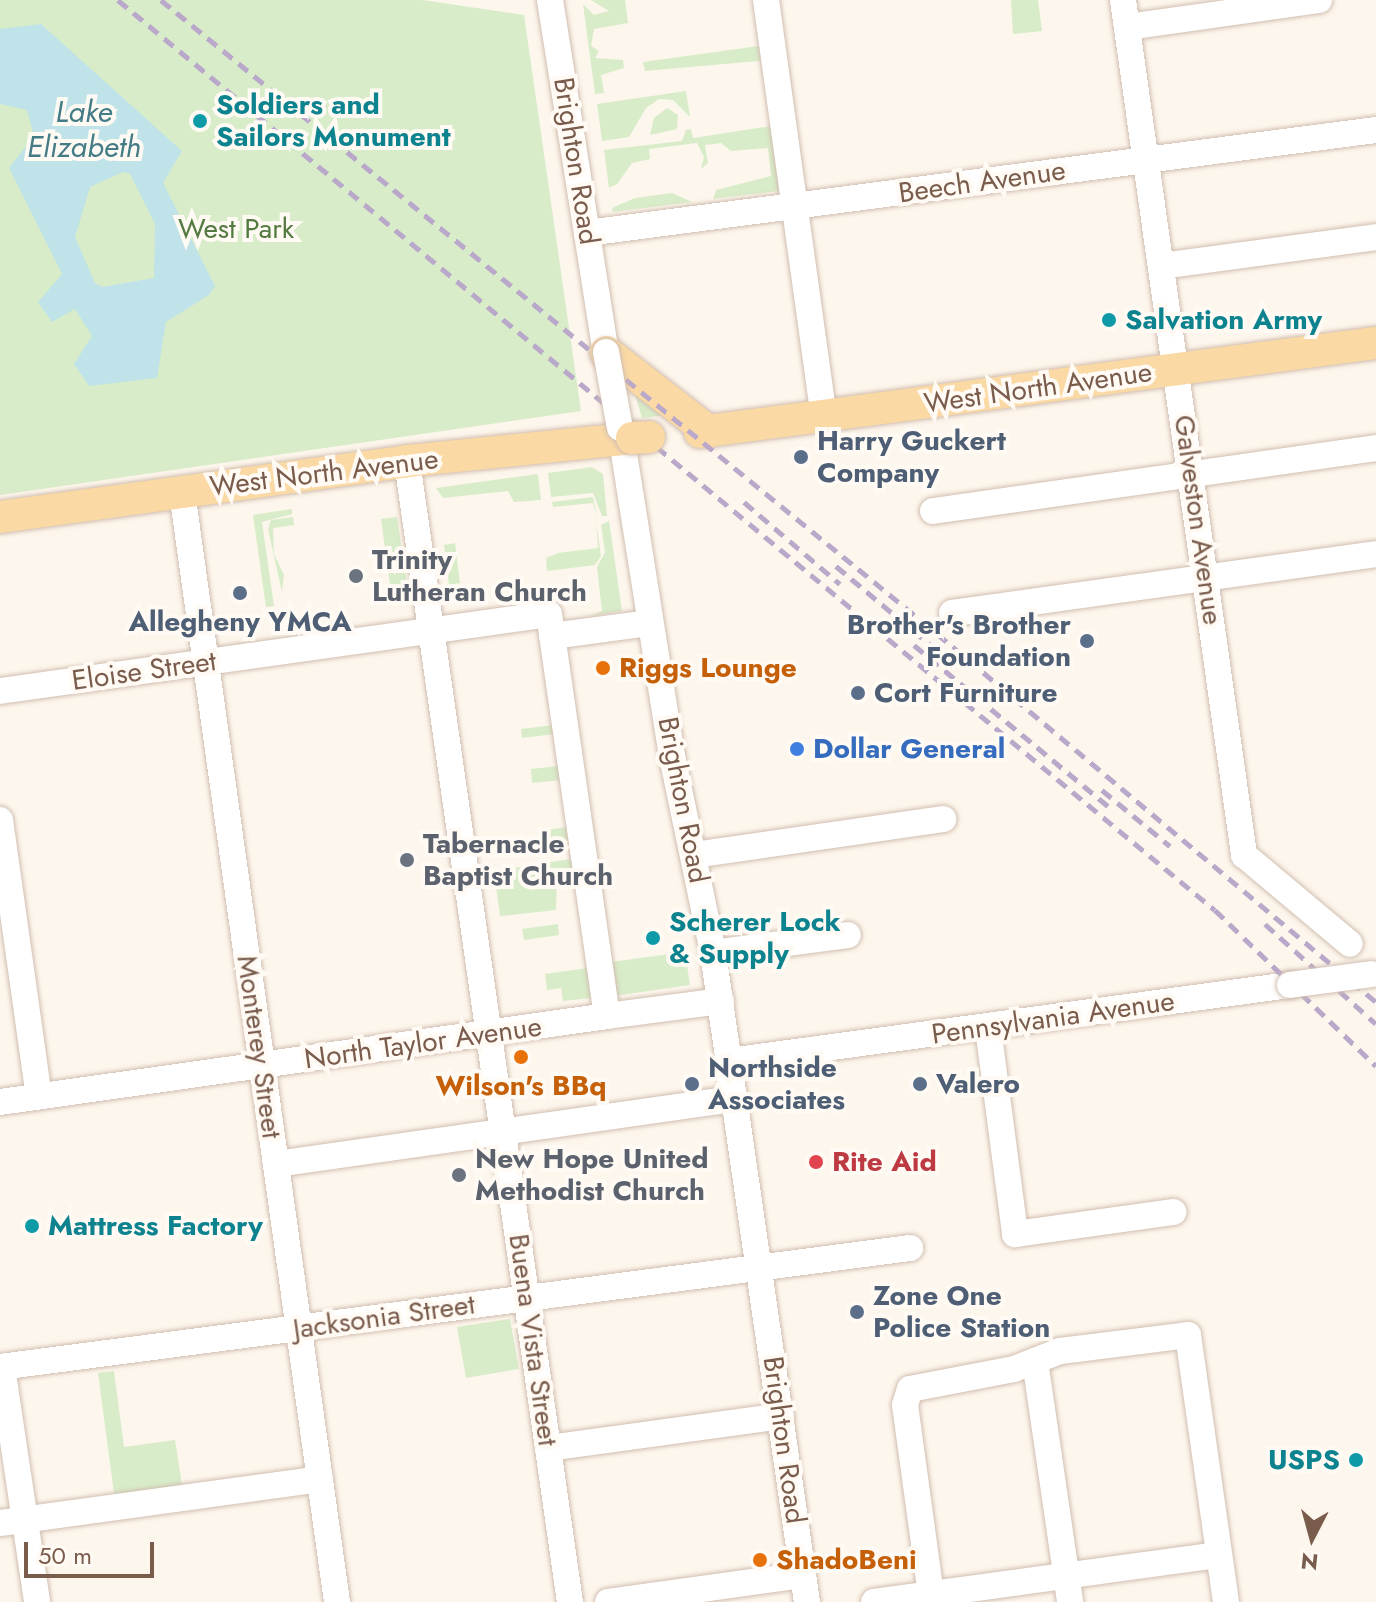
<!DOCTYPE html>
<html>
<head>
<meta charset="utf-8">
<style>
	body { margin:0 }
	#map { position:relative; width:1376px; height:1602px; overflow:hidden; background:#fdf6ec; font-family:Jost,sans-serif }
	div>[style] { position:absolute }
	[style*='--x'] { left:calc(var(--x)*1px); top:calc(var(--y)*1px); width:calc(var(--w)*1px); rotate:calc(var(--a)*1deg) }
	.green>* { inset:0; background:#d8ecc9 }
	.water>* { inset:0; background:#bfe3e8 }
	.roads { filter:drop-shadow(0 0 2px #d1beb0) drop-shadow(0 0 2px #d1beb0) }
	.minor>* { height:26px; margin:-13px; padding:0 13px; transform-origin:13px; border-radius:13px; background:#fff }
	.major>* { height:32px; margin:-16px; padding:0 16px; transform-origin:16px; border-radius:16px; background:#fbd9a5 }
	.rail>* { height:5px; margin-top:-2.5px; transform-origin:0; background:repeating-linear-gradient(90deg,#b9a8c9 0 12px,transparent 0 20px) }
	.bridges { filter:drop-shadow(0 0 2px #d1beb0) drop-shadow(0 0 2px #d1beb0) }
	.minor-bridge>* { height:26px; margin:-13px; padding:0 13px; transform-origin:13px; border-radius:13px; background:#fff }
	.major-bridge>* { height:32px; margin:-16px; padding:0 16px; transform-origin:16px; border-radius:16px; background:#fbd9a5 }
	.dots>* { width:22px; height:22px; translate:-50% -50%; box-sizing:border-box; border:4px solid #fffaf3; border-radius:50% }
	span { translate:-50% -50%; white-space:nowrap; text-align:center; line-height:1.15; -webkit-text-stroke:8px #fffaf3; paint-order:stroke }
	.culture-label { font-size:28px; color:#0d838f; font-weight:700 }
	.left { translate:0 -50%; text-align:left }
	.right { translate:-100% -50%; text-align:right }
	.street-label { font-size:28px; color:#7a5c4d }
	.park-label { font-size:28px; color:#537a41 }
	.service-label { font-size:28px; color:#4e5e75; font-weight:700 }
	.worship-label { font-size:28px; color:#5b616d; font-weight:700 }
	.food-label { font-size:28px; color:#c56008; font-weight:700 }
	.shop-label { font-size:28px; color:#366cbe; font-weight:700 }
	.health-label { font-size:28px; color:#be3a42; font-weight:700 }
	.water-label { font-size:30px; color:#437c86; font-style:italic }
	.north { position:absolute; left:1272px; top:1498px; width:80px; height:80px; -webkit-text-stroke:6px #fffaf3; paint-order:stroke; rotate:186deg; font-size:22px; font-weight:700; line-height:32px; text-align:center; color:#7a5c4d }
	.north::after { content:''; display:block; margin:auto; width:28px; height:36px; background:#7a5c4d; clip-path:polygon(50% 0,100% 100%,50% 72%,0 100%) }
	.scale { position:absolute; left:24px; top:1542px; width:130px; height:36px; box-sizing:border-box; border:4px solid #7a5c4d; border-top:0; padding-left:10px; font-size:24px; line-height:28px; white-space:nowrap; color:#7a5c4d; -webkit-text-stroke:6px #fffaf3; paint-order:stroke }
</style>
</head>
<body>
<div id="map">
	<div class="green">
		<div style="clip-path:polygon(0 0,423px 0,524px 15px,581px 411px,0 495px)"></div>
		<div style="clip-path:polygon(591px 0,625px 0,628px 23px,594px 29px,591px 46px,599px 51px,595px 58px,623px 60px,624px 68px,601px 75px,604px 93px,595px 94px,583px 4px,594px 15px,609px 11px)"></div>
		<div style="clip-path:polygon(1011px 0,1038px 0,1042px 31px,1013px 34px)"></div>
		<div style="clip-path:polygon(766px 45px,769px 60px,645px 71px,643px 62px)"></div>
		<div style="clip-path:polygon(686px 91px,690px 117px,673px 100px,659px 99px,646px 108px,629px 137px,602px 141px,597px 104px)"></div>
		<div style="clip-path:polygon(667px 108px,678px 115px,677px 129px,650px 135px,654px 118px)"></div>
		<div style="clip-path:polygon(771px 126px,786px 190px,713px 199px,716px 190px,771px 176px,768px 148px,731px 151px,721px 143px,705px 145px,708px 163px,701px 169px,704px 157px,697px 143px,649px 149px,650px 159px,632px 163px,617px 184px,609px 188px,604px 150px,682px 141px,686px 130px,691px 129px,693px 138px)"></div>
		<div style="clip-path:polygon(672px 193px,692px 202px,613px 212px,612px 208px,635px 198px)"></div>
		<div style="clip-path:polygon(631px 381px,668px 415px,642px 418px)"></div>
		<div style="clip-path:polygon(592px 467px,603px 474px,607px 516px,602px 516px,593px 493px,551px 497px,548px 473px)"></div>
		<div style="clip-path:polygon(538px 474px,541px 500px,514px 502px,508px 491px,443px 498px,436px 488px)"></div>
		<div style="clip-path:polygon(593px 497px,597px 518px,593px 503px,553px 507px,552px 502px)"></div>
		<div style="clip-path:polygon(292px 509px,292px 514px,262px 522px,274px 606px,266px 607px,253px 515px)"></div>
		<div style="clip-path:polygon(293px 517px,294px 525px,273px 528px,274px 554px,284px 575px,282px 592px,268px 529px,271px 520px)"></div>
		<div style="clip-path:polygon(397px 517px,409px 596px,392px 599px,381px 519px)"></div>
		<div style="clip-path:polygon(596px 521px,601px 556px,595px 565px,547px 571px,546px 558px,558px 553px,598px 548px)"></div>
		<div style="clip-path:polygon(609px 521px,622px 611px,590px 616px,602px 611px,597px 567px,605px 552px,601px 525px)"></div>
		<div style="clip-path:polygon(455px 543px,460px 583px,449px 585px,444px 545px)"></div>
		<div style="clip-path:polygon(554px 725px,555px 734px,522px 738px,521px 729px)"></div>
		<div style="clip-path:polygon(559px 766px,561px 780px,532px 783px,531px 769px)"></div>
		<div style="clip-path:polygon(567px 827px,569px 843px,548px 846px,546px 830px)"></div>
		<div style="clip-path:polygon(571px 859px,573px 875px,557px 877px,556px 910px,500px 916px,494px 871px)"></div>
		<div style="clip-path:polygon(558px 924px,559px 935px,524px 940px,522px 929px)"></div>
		<div style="clip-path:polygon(685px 952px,690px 985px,607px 997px,603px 963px)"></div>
		<div style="clip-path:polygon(588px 968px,592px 998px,563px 1001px,561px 988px,547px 990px,545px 974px)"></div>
		<div style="clip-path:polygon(510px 1319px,519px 1369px,466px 1378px,457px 1327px)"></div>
		<div style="clip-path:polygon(114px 1371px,124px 1447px,175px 1440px,183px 1491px,115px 1501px,98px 1373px)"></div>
	</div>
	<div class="water">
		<div style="clip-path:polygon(evenodd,41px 24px,182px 151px,163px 183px,215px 286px,209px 295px,166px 322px,157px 378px,89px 386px,74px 364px,92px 336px,75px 309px,52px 322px,38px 302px,62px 274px,9px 168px,34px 136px,27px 110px,0 104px,0 29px,41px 24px,123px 172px,130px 174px,155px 224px,154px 278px,102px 287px,95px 283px,75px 237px,90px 187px,123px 172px)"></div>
	</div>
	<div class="roads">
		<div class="minor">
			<div style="--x:550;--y:0;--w:356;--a:81"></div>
			<div style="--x:766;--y:0;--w:420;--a:82.1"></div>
			<div style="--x:1123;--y:0;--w:864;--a:81.94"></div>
			<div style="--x:1244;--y:855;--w:138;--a:40"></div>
			<div style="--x:1127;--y:27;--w:194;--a:-8"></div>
			<div style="--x:587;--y:233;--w:796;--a:-7.44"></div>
			<div style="--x:1162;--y:266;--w:216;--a:-7.7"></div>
			<div style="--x:620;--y:428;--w:332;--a:81"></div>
			<div style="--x:672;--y:756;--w:201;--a:78.2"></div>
			<div style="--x:713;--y:953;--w:656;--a:81.76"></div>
			<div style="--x:407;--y:461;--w:1153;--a:81.87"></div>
			<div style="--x:182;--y:492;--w:1121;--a:82.05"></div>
			<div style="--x:933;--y:511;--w:447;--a:-8.1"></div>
			<div style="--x:952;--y:613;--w:428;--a:-7.9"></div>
			<div style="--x:552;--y:636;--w:99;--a:-7.6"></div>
			<div style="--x:0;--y:691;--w:554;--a:-7.98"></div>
			<div style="--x:549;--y:614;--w:406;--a:81.8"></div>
			<div style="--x:607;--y:1016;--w:115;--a:-7.5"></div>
			<div style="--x:0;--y:820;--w:279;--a:82"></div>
			<div style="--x:694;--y:855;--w:252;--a:-8.2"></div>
			<div style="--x:713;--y:953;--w:136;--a:-7.6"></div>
			<div style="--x:988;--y:1028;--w:208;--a:82.5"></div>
			<div style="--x:1015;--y:1234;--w:160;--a:-7.9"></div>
			<div style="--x:729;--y:1061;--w:566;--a:-7.72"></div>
			<div style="--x:0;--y:1102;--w:613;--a:-8.06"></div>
			<div style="--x:276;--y:1164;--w:464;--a:-8.1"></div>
			<div style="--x:1035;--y:1361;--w:244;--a:81.7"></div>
			<div style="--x:0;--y:1367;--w:918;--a:-7.45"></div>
			<div style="--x:2;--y:1367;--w:238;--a:81.5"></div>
			<div style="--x:548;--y:1448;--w:235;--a:-7.8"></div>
			<div style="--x:0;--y:1523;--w:323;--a:-7.8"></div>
			<div style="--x:608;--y:1602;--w:197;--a:-7.9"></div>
			<div style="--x:874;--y:1602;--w:348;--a:-7.8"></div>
			<div style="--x:932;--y:1602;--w:199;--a:-97.8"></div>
			<div style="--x:905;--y:1405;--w:17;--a:-73"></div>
			<div style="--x:910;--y:1389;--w:106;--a:-10.9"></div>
			<div style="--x:1014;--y:1369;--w:49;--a:-21.4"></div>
			<div style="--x:1060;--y:1351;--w:129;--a:-7.1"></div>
			<div style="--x:1188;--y:1335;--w:270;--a:81.9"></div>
		</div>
		<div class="major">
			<div style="--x:606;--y:352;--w:130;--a:37.8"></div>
			<div style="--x:700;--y:432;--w:682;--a:-7.5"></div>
			<div style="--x:0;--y:517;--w:411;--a:-7.8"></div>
			<div style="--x:407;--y:461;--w:226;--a:-5.8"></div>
		</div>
	</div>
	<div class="rail">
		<div style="--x:118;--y:0;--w:1425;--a:39.68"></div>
		<div style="--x:1215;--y:910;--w:224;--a:44.1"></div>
		<div style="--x:161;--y:0;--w:982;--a:39.22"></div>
		<div style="--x:922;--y:621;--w:593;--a:40"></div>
		<div style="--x:744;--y:502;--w:126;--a:40.5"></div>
		<div style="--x:836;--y:566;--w:128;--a:39.9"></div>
		<div style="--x:914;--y:645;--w:252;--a:39.7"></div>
		<div style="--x:1102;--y:790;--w:88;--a:39.5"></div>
		<div style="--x:1265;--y:924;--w:149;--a:42"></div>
	</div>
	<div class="bridges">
		<div class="minor-bridge">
			<div style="--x:606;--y:352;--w:77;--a:79.6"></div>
			<div style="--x:1290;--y:985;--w:82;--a:-7.7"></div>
		</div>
		<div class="major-bridge">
			<div style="--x:632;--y:438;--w:17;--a:-3"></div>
		</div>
	</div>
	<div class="dots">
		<div style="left:200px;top:121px;background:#0f9aa8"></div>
		<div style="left:1109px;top:320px;background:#0f9aa8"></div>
		<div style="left:801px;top:457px;background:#5c6f8a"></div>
		<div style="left:356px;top:576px;background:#6b7280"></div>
		<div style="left:240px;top:593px;background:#5c6f8a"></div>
		<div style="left:1087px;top:641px;background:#5c6f8a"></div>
		<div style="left:603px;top:668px;background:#e8710a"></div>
		<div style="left:858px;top:693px;background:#5c6f8a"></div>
		<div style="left:797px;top:749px;background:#3f7fe0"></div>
		<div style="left:407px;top:860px;background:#6b7280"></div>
		<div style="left:653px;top:938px;background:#0f9aa8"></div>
		<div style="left:521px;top:1057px;background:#e8710a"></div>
		<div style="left:692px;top:1084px;background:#5c6f8a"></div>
		<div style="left:920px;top:1084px;background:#5c6f8a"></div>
		<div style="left:816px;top:1162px;background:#e0444e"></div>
		<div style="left:459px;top:1175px;background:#6b7280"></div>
		<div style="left:32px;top:1226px;background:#0f9aa8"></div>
		<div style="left:857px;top:1312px;background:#5c6f8a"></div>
		<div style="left:1356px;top:1460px;background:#0f9aa8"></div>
		<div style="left:760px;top:1560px;background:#e8710a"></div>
	</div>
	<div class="culture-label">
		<span class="left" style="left:216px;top:121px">Soldiers and<br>Sailors Monument</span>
		<span class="left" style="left:1125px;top:320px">Salvation Army</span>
		<span class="left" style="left:669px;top:938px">Scherer Lock<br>&amp; Supply</span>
		<span class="left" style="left:48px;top:1226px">Mattress Factory</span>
		<span class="right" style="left:1340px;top:1460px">USPS</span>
	</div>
	<div class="street-label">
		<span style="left:576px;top:161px;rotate:81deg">Brighton Road</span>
		<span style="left:982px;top:182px;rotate:-8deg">Beech Avenue</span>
		<span style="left:1038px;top:388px;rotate:-8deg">West North Avenue</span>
		<span style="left:324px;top:473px;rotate:-7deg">West North Avenue</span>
		<span style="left:1198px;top:520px;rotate:82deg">Galveston Avenue</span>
		<span style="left:144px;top:671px;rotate:-8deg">Eloise Street</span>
		<span style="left:683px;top:800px;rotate:79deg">Brighton Road</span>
		<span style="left:1053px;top:1018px;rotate:-8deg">Pennsylvania Avenue</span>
		<span style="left:423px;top:1043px;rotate:-8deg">North Taylor Avenue</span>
		<span style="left:259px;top:1047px;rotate:82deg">Monterey Street</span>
		<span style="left:384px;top:1317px;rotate:-8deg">Jacksonia Street</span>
		<span style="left:533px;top:1340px;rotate:82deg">Buena Vista Street</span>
		<span style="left:784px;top:1440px;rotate:82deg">Brighton Road</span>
	</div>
	<div class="park-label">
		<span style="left:236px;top:229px">West Park</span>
	</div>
	<div class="service-label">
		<span class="left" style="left:817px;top:457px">Harry Guckert<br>Company</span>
		<span style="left:240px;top:622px">Allegheny YMCA</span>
		<span class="right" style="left:1071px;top:641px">Brother's Brother<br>Foundation</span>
		<span class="left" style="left:874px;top:693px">Cort Furniture</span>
		<span class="left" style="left:708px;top:1084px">Northside<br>Associates</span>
		<span class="left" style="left:936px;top:1084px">Valero</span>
		<span class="left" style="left:873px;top:1312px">Zone One<br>Police Station</span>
	</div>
	<div class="worship-label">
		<span class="left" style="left:372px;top:576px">Trinity<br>Lutheran Church</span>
		<span class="left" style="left:423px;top:860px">Tabernacle<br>Baptist Church</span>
		<span class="left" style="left:475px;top:1175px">New Hope United<br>Methodist Church</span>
	</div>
	<div class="food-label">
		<span class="left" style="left:619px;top:668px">Riggs Lounge</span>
		<span style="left:521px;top:1086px">Wilson's BBq</span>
		<span class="left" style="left:776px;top:1560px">ShadoBeni</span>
	</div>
	<div class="shop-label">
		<span class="left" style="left:813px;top:749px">Dollar General</span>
	</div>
	<div class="health-label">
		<span class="left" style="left:832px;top:1162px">Rite Aid</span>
	</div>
	<div class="water-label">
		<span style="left:84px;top:129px">Lake<br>Elizabeth</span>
	</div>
	<div class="north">N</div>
	<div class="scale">50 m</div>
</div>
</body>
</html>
